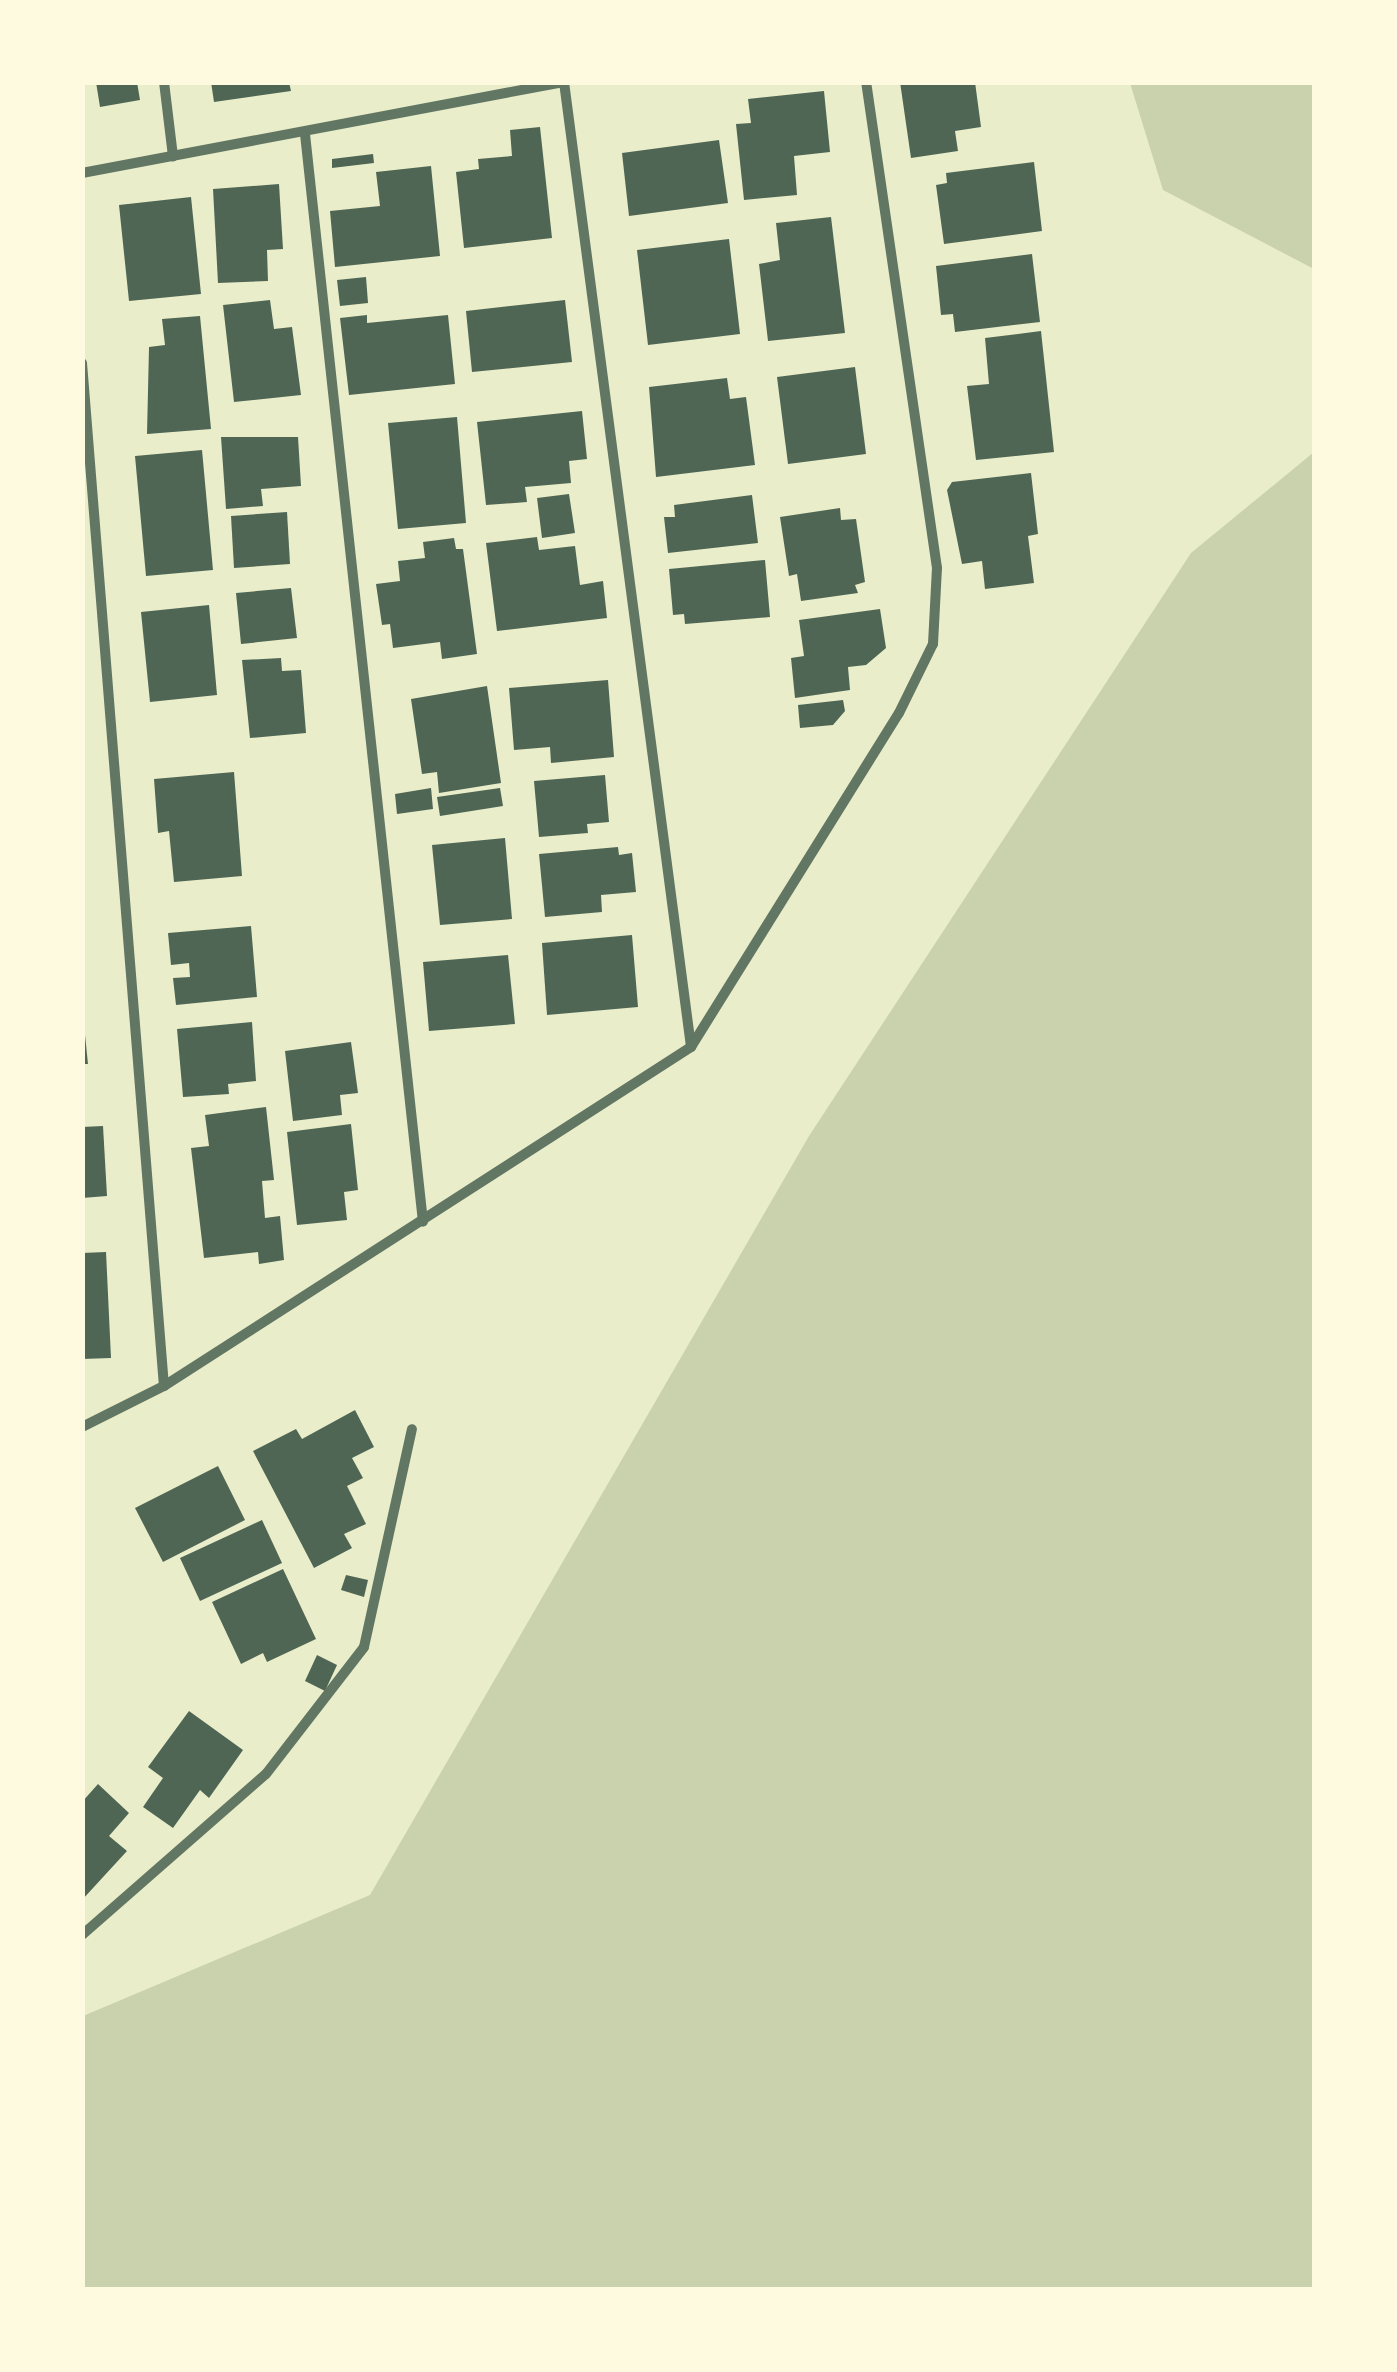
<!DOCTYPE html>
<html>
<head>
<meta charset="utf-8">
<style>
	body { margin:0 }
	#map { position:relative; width:1397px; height:2372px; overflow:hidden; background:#e9edc9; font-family:"DM Sans",sans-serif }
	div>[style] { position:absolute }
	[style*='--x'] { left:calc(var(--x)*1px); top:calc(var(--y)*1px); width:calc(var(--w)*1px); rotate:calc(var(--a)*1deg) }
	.green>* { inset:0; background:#cad2ad }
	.building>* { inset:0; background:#4f6655 }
	.minor>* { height:10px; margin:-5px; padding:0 5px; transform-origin:5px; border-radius:5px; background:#617663 }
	span { translate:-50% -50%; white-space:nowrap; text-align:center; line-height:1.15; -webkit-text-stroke:9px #fefae0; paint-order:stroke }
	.frame { position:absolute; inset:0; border:85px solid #fefae0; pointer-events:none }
</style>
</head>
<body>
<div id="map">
	<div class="green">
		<div style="clip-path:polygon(1130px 83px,1314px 83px,1314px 269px,1163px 190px)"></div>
		<div style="clip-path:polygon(1314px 452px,1314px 2289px,83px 2289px,83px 2016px,370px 1895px,809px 1136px,1191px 553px)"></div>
	</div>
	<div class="building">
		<div style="clip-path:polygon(96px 82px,137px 82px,140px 100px,100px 107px)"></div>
		<div style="clip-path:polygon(211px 82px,289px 82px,291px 91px,214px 102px)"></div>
		<div style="clip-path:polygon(900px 82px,975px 82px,981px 127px,955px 131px,958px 151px,911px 158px)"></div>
		<div style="clip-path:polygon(824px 91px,830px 152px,794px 156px,797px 195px,744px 200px,736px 124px,751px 123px,748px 99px)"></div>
		<div style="clip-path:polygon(540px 127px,552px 238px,464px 248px,456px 172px,479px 169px,478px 159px,512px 156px,510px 130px)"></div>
		<div style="clip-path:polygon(719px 140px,728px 203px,629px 216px,622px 153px)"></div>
		<div style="clip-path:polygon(373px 154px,374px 163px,332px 168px,332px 159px)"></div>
		<div style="clip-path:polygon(1034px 162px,1042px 231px,944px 244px,936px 185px,947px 183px,946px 173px)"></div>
		<div style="clip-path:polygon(431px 166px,440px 256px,335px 267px,330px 211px,380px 206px,376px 172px)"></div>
		<div style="clip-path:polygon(279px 184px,283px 249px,267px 250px,268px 281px,218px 283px,213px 189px)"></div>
		<div style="clip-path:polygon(191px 197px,201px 294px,129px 301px,119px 205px)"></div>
		<div style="clip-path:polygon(831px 217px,845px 333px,768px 341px,759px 264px,780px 260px,776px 223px)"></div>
		<div style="clip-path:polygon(729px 239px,740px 334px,648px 345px,637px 250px)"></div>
		<div style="clip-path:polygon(1032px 254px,1040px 322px,955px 332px,953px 314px,941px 315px,936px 266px)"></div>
		<div style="clip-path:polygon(366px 277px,368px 303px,340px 306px,337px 280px)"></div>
		<div style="clip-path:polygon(270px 300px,274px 329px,292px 327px,301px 395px,234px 402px,223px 305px)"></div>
		<div style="clip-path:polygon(565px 300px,572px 362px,472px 372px,466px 311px)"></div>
		<div style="clip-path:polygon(367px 315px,367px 323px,448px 315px,455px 384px,349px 395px,340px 318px)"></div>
		<div style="clip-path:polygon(200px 316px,211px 429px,147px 434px,149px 347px,165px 345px,162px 319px)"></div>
		<div style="clip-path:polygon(1041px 331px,1054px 452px,976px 460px,967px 386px,989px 384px,985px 338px)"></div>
		<div style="clip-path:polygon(855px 367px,866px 454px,788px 464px,777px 377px)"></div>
		<div style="clip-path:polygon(727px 378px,730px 399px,746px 397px,755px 465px,656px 477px,649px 387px)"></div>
		<div style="clip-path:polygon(582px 411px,587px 459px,569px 461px,571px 483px,525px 487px,527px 502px,486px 505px,477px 422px)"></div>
		<div style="clip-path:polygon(457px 417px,466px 523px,398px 529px,388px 423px)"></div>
		<div style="clip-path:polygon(221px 437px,298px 437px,301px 486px,261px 489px,263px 506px,226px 509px)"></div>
		<div style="clip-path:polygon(202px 450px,213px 570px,146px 576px,135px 456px)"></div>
		<div style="clip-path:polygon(1031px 473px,1038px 534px,1028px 536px,1034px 583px,985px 589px,982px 561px,962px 564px,947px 490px,952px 482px)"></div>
		<div style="clip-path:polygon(569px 494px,575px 533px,542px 538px,537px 498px)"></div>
		<div style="clip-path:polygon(752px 495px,758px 543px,668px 553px,664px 517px,675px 517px,674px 505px)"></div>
		<div style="clip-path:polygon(840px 508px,841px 520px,856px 519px,865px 582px,855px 585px,858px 593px,801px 601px,797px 574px,789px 576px,780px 517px)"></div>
		<div style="clip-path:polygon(287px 512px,290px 564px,234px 568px,231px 516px)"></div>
		<div style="clip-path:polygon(537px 537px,539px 550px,575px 546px,580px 585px,603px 581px,607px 618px,497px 631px,486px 543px)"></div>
		<div style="clip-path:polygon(454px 538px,456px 549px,463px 549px,477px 654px,442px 659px,440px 642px,393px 648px,390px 624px,382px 625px,376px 584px,400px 581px,398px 561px,425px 558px,423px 542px)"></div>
		<div style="clip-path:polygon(765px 560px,770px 617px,685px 624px,684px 614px,673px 615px,669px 569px)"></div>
		<div style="clip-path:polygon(291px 588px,297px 638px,241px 644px,236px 593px)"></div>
		<div style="clip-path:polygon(209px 605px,217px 695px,150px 702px,141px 612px)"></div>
		<div style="clip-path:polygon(880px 609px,886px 648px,866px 665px,848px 667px,850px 690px,795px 698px,791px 658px,804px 656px,799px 620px)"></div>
		<div style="clip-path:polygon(281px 658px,282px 671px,301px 670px,306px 733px,250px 738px,242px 660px)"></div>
		<div style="clip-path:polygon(608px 680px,614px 757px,551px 763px,550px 747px,514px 750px,509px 688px)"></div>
		<div style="clip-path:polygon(487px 686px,501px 783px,439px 793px,437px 772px,422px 774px,411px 699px)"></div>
		<div style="clip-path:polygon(843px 700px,845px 711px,833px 725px,800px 728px,798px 705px)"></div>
		<div style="clip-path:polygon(234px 772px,242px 876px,174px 882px,169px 831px,158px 833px,154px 779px)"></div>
		<div style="clip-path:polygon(605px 775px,609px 822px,587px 824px,588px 833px,539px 837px,534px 781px)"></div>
		<div style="clip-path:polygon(431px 788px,433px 809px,397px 814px,395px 794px)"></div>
		<div style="clip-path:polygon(500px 788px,503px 806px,440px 816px,437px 797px)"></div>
		<div style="clip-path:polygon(505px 838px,512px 919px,440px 925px,432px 845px)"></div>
		<div style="clip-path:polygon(618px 847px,619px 855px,632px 853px,636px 892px,601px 895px,602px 912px,545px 917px,539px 854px)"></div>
		<div style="clip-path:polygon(251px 926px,257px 997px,176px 1005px,173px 978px,190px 977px,189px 963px,171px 965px,168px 933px)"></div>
		<div style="clip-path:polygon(632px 935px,638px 1007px,547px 1015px,542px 943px)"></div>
		<div style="clip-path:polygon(508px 955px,515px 1024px,429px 1031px,423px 962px)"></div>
		<div style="clip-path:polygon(252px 1022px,256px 1081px,228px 1084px,229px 1094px,183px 1097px,177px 1029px)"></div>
		<div style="clip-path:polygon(82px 1035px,85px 1035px,88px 1064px,82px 1064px)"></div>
		<div style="clip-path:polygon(351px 1042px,358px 1093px,340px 1095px,342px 1115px,293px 1121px,285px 1051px)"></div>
		<div style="clip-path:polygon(266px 1107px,274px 1180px,262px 1181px,265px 1218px,280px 1216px,284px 1260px,259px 1264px,258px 1252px,204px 1258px,191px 1148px,209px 1146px,205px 1115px)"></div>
		<div style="clip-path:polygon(351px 1124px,358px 1190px,344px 1192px,347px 1220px,297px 1225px,287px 1132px)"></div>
		<div style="clip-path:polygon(103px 1126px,107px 1196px,82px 1198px,82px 1127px)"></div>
		<div style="clip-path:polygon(106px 1252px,111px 1358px,82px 1359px,82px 1253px)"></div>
		<div style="clip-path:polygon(355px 1410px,374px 1447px,352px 1458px,363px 1478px,347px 1486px,366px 1524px,344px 1534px,352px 1548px,314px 1568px,253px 1451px,296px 1429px,302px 1439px)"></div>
		<div style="clip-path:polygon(218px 1466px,245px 1520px,163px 1562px,135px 1508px)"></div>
		<div style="clip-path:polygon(262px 1520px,282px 1563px,200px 1601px,180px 1558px)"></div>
		<div style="clip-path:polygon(283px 1569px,316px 1639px,267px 1662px,263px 1653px,241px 1664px,212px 1602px)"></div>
		<div style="clip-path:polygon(346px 1575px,368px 1580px,364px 1597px,341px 1590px)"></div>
		<div style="clip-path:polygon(317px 1655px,337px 1665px,325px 1691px,305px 1681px)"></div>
		<div style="clip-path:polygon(189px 1711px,243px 1750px,209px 1798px,200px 1790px,173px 1828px,143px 1807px,163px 1778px,148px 1767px)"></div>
		<div style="clip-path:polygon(98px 1784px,129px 1813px,109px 1836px,127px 1851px,82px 1900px,82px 1802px)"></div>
	</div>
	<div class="minor">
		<div style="--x:164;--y:82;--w:75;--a:83.1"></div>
		<div style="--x:564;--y:82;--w:973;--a:82.5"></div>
		<div style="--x:305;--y:134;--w:1094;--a:83.81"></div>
		<div style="--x:82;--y:173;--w:490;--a:-10.7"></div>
		<div style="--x:82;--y:363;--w:1026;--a:85.42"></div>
		<div style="--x:82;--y:1427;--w:92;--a:-26.6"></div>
		<div style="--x:164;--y:1386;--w:627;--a:-32.75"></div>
		<div style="--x:691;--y:1047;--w:393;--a:-58.1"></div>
		<div style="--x:899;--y:713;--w:77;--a:-63.8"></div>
		<div style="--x:933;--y:644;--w:76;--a:-87"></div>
		<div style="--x:937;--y:568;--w:491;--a:-98.3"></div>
		<div style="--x:82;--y:1935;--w:244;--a:-41.2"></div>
		<div style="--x:266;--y:1774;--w:160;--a:-52.3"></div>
		<div style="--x:364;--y:1647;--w:223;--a:-77.6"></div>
	</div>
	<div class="frame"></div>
</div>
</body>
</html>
